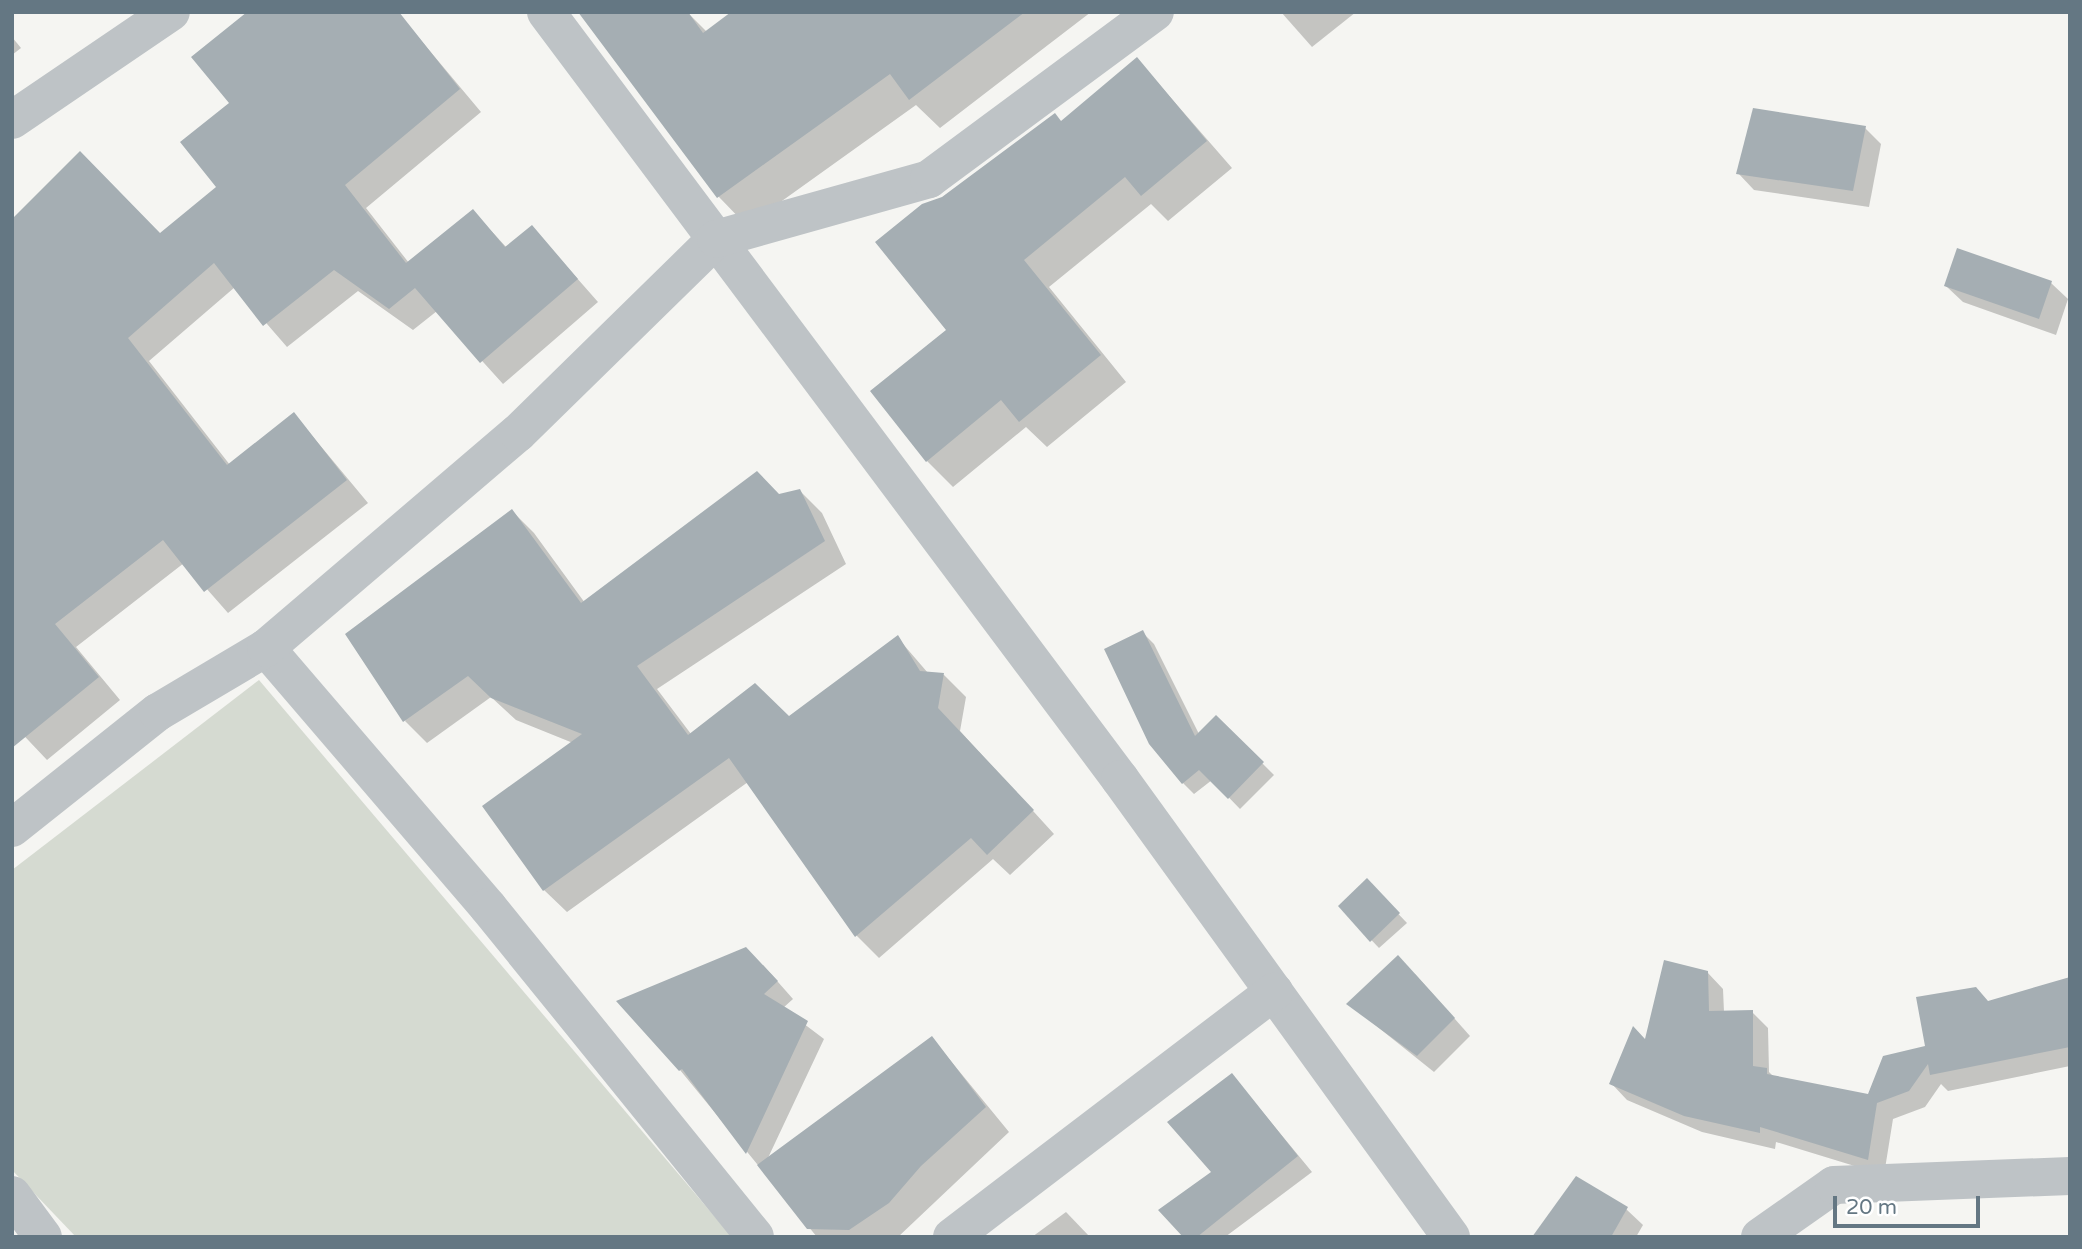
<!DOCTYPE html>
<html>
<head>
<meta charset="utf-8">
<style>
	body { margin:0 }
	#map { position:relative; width:2082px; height:1249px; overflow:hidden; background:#f5f5f2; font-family:"Varela Round",sans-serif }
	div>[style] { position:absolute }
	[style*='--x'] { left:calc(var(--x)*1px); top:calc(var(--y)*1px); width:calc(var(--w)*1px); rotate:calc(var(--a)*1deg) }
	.green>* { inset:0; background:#d5dad1 }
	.shadow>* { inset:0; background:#0003 }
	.building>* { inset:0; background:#a5aeb3 }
	.minor>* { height:38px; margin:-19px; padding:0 19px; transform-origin:19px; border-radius:19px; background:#bec3c6 }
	span { translate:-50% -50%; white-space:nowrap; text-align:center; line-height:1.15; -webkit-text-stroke:7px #fff; paint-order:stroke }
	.frame { position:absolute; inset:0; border:14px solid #647783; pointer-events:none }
	.scale { position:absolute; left:1833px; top:1196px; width:147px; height:32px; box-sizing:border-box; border:4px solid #647783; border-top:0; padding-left:9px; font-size:21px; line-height:24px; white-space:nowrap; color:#647783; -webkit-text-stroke:5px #fff; paint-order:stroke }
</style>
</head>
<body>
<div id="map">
	<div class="green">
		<div style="clip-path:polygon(259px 680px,732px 1237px,76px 1237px,12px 1170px,12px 870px)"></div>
	</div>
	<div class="shadow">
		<div style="clip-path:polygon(687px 12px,707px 32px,733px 12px,1091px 12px,940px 128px,916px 105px,747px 226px,719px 197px,587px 21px)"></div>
		<div style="clip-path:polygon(1281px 12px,1356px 12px,1312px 47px)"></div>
		<div style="clip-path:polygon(398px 13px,481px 112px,366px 208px,409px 263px,473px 211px,507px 248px,532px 227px,598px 302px,503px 384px,437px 311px,413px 330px,358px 291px,287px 347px,235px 287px,149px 361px,230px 465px,294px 414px,368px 503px,228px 613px,184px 563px,76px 647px,120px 700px,47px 760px,12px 723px,12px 220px,160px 236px,219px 188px)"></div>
		<div style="clip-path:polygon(12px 37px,21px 48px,12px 55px)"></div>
		<div style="clip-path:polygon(1137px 59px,1232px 168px,1168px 221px,1151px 204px,1049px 287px,1126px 382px,1047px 447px,1026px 427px,953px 487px,927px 461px,948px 330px,943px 198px,1061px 122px)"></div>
		<div style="clip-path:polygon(1865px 128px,1881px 144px,1869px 207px,1754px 190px,1738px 173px)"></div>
		<div style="clip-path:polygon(2051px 283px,2068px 299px,2056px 335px,1963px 302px,1946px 286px)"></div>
		<div style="clip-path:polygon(800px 491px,822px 513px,846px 564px,657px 689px,691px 734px,789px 718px,897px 637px,928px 673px,944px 675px,966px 697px,960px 731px,1054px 834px,1010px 875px,993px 859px,879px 958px,857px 936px,748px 782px,567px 912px,544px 890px,485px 807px,573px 743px,516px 720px,491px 697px,427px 743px,405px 721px,512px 511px,534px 533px,585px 603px,780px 496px)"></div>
		<div style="clip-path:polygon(1142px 632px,1154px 644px,1199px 734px,1216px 717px,1274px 775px,1240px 809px,1212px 780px,1194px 794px,1183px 783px)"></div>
		<div style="clip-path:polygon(1367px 881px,1407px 923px,1379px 948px,1340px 907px)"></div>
		<div style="clip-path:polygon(763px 965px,793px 999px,783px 1008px,824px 1039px,767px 1160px,932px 1038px,1009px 1132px,898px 1237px,817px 1237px,680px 1070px)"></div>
		<div style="clip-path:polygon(1707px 972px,1723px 989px,1724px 1012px,1752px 1012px,1768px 1028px,1769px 1072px,1775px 1078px,1869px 1096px,1989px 1003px,2070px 979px,2070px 1066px,1948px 1091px,1941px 1084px,1925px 1107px,1893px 1119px,1884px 1175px,1776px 1142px,1775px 1149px,1702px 1132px,1627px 1100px,1611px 1083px)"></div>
		<div style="clip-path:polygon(1415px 974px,1470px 1036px,1434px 1072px,1349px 1004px)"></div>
		<div style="clip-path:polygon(1232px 1075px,1312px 1172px,1225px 1237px,1186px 1237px,1213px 1172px)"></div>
		<div style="clip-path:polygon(1626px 1209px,1643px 1225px,1636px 1237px,1549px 1237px)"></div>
		<div style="clip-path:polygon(1066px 1212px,1090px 1237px,1032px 1237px)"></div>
	</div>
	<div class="building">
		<div style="clip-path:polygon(247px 12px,399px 12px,460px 89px,345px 185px,406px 263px,473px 209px,505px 247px,532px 225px,578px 279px,480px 363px,415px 288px,389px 309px,334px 270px,263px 326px,214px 263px,128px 338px,227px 465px,294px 412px,347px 480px,204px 592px,163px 540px,55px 624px,99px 677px,12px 748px,12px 219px,80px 151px,160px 233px,216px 187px,180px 142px,229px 103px,191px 57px)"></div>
		<div style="clip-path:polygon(578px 12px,688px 12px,703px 33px,731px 12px,1025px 12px,909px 100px,890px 74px,717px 198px)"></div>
		<div style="clip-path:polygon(1137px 57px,1207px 141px,1141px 196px,1125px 177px,1024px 260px,1101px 355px,1019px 422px,1001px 400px,926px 462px,870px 391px,946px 330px,875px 242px,922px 204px,942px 197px,1055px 113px,1061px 121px)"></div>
		<div style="clip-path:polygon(1753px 108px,1866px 126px,1853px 191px,1736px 174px)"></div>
		<div style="clip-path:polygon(1957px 248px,2052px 281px,2039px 319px,1944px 286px)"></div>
		<div style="clip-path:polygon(757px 471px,779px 494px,800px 489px,825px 541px,637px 666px,688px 735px,755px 683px,789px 716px,898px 635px,920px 671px,944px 673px,938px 708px,1034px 810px,987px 855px,971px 838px,855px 937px,729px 758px,543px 891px,482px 806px,582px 734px,491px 698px,468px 676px,403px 722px,345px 634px,512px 509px,581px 603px)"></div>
		<div style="clip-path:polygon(1143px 630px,1195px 736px,1216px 715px,1264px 762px,1228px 799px,1199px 770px,1182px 784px,1149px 744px,1104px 649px)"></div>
		<div style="clip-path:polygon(1367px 878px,1400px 913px,1370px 942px,1338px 906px)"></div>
		<div style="clip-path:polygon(746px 947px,778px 981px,764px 994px,808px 1021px,746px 1154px,682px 1069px,679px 1071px,616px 1001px)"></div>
		<div style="clip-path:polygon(1398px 955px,1455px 1018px,1417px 1056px,1346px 1004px)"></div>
		<div style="clip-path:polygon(1664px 960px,1708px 971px,1709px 1011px,1753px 1010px,1753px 1066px,1767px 1068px,1767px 1074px,1868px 1094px,1883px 1056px,1925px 1046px,1916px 997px,1976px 987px,1988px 1001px,2070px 977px,2070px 1047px,1930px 1075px,1928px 1064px,1909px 1091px,1877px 1103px,1868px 1160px,1760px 1127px,1760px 1133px,1684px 1116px,1609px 1084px,1633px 1026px,1645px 1039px)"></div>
		<div style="clip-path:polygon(932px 1036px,986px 1107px,921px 1166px,889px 1203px,849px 1230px,807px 1229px,757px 1165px)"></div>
		<div style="clip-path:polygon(1232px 1073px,1298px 1156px,1197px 1237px,1183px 1237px,1158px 1210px,1211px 1172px,1167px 1122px)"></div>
		<div style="clip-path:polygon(1576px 1176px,1628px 1207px,1611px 1237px,1532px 1237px)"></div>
	</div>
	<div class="minor">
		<div style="--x:546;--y:12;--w:958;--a:53.19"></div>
		<div style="--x:1120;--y:779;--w:565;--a:54.14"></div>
		<div style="--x:12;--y:120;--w:192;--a:-34.2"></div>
		<div style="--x:266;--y:648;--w:341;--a:49.4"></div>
		<div style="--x:488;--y:907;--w:424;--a:51"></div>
		<div style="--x:12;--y:828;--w:186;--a:-38.5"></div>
		<div style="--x:158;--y:712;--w:126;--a:-30.7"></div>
		<div style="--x:266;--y:648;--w:331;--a:-40.5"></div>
		<div style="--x:518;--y:433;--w:277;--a:-44.4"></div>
		<div style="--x:716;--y:239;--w:221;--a:-15.7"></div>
		<div style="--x:929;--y:179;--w:281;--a:-36.5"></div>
		<div style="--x:12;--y:1195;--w:52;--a:53.6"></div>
		<div style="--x:952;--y:1237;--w:405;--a:-37.3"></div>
		<div style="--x:1760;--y:1237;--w:90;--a:-35.1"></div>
		<div style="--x:1834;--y:1185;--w:236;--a:-2.2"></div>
	</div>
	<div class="frame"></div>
	<div class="scale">20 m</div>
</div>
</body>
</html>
